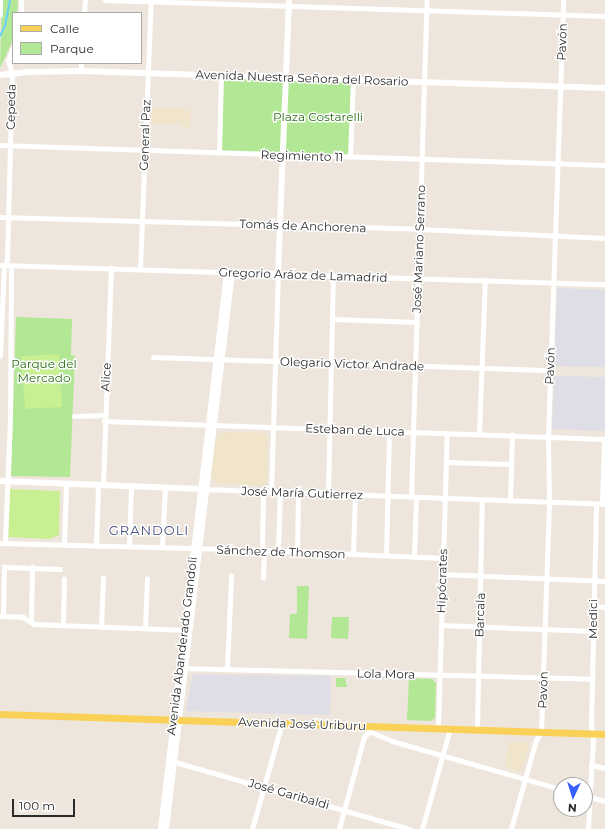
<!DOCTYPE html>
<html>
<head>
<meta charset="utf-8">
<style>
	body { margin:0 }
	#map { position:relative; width:605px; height:829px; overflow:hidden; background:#eee6dc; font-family:Montserrat,sans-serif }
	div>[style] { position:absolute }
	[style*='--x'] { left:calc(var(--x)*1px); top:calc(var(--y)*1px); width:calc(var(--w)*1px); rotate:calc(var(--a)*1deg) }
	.industrial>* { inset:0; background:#dfdde6 }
	.education>* { inset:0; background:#f0e4cb }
	.green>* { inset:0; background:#b2e795 }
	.pitch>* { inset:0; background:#c8ef91 }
	.stream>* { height:1.5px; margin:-0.75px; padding:0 0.75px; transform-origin:0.75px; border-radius:0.75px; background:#69d2f6 }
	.street>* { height:4.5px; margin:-2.25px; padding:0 2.25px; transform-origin:2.25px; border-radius:2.25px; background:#fff }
	.secondary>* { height:6px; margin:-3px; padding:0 3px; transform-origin:3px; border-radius:3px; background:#fff }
	.primary>* { height:7px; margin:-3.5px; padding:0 3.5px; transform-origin:3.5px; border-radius:3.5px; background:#f9d156 }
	span { translate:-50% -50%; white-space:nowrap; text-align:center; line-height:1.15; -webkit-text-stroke:3px #fff; paint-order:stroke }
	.street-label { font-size:12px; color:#2b2b2b }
	.park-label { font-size:12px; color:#296d16 }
	.neighbourhood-label { font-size:13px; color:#48527f; letter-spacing:1px }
	.legend { position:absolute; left:12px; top:12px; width:130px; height:52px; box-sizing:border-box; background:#fff; border:1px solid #aaa; margin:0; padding:5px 7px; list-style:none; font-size:12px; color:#2b2b2b }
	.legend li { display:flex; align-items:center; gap:8px; height:20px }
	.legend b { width:20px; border:1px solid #aaa }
	.north { position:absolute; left:553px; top:777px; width:40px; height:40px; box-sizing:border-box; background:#fff; border:1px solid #aaa; border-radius:50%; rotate:184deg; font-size:11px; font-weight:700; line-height:16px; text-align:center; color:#2b2b2b }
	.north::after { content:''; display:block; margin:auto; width:14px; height:18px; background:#385fff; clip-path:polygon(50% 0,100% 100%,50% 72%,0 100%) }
	.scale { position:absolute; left:12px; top:799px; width:63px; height:18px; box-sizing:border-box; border:2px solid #2b2b2b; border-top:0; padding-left:5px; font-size:12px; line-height:14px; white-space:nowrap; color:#2b2b2b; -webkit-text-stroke:3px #fff; paint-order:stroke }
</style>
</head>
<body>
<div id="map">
	<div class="industrial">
		<div style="clip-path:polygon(557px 288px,605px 290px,605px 367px,555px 366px)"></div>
		<div style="clip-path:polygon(554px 376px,605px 377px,605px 431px,552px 429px)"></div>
		<div style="clip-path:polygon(193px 674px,331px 676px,330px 715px,186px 711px)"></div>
	</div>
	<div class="education">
		<div style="clip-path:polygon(151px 108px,191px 109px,190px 128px,182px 127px,182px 124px,151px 123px)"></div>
		<div style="clip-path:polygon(222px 432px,265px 433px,268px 437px,267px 483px,264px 486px,217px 484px,210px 476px,217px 436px)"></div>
		<div style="clip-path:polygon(508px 742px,527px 742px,529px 745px,522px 769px,518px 772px,505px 767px)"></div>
	</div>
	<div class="green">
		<div style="clip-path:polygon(2px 0,18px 0,17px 13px,13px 13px,13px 40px,0 68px)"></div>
		<div style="clip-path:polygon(221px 75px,353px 79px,350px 157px,219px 153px)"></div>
		<div style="clip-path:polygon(16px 317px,72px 319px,71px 355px,75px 356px,70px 477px,11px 476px)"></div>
		<div style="clip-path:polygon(297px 586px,309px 586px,307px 639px,289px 638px,290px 614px,297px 614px)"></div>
		<div style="clip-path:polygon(332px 617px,349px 617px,348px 639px,331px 638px)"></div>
		<div style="clip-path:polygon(336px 678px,345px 678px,347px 687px,336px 687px)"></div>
		<div style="clip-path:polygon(409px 678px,432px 679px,436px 683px,435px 718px,431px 721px,407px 720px)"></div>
	</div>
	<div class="pitch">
		<div style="clip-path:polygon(59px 354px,62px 407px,25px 409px,21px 356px)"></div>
		<div style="clip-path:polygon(10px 489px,60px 491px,59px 535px,49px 539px,8px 537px)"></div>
	</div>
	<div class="stream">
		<div style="--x:0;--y:36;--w:11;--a:-63"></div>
		<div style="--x:5;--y:26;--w:26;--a:-79"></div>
	</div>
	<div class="street">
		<div style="--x:105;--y:0;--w:500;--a:1.83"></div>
		<div style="--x:21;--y:13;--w:13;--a:-90"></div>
		<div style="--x:84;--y:13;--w:13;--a:-86"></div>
		<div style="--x:0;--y:15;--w:15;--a:-90"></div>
		<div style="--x:81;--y:71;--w:8;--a:-90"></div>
		<div style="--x:0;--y:145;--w:605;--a:1.89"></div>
		<div style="--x:219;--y:153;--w:78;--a:-88.5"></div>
		<div style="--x:350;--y:157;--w:78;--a:-87.8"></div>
		<div style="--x:0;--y:217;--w:420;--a:1.6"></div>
		<div style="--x:420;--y:229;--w:185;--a:2.8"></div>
		<div style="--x:0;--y:265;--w:227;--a:1.8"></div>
		<div style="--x:140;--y:269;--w:269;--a:-87.7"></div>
		<div style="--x:333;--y:319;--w:84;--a:2"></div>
		<div style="--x:0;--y:356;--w:90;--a:-87.5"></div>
		<div style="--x:4;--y:266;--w:7;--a:-63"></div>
		<div style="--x:7;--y:260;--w:114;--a:-88.5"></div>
		<div style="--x:10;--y:146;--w:73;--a:-88.4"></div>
		<div style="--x:12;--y:73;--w:13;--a:-108"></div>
		<div style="--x:8;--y:61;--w:15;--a:-70"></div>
		<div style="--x:153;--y:357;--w:397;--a:1.9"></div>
		<div style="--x:74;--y:416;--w:31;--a:-2"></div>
		<div style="--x:104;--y:421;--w:501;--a:2.06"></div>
		<div style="--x:479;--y:434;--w:154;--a:-87.8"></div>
		<div style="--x:446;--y:462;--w:65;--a:1.8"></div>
		<div style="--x:103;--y:485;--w:217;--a:-87.9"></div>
		<div style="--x:203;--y:489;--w:402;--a:2.1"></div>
		<div style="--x:271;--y:492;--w:218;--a:-88.2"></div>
		<div style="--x:278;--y:274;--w:327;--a:1.8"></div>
		<div style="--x:328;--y:494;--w:218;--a:-88.7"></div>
		<div style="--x:411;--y:497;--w:497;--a:-88.2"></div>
		<div style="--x:510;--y:501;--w:66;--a:-88.3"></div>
		<div style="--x:602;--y:504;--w:65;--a:-88.2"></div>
		<div style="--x:0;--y:543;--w:262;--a:1.5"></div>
		<div style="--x:262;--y:550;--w:181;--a:2.5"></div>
		<div style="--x:5;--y:543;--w:125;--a:-87.7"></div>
		<div style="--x:10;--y:418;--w:152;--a:-89.6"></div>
		<div style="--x:64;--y:545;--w:61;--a:-88.1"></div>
		<div style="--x:96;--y:546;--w:61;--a:-88.1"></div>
		<div style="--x:129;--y:547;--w:61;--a:-88.1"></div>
		<div style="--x:162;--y:547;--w:59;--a:-87.1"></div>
		<div style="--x:262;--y:550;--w:59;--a:-89"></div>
		<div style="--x:278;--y:551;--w:59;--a:-88.1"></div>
		<div style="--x:297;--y:552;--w:59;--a:-89"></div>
		<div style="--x:353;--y:554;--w:59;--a:-88.1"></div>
		<div style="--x:386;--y:556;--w:125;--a:-88.6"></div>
		<div style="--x:414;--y:557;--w:60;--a:-88.1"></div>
		<div style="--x:442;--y:574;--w:163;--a:2.5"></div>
		<div style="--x:263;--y:578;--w:28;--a:-88"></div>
		<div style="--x:593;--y:606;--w:12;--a:5"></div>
		<div style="--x:0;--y:616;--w:23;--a:2"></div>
		<div style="--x:23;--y:617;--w:13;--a:32"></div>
		<div style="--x:34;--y:624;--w:152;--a:2.3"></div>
		<div style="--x:3;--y:616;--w:49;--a:-88.8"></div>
		<div style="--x:4;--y:567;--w:56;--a:2"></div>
		<div style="--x:31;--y:621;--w:54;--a:-88.9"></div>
		<div style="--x:63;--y:625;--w:46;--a:-88.8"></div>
		<div style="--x:441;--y:625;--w:152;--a:2.3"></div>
		<div style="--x:101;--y:627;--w:49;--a:-87.7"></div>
		<div style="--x:145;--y:628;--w:49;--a:-87.7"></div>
		<div style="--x:184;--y:668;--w:409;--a:1.5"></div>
		<div style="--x:227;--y:669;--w:93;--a:-87.5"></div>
		<div style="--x:438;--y:729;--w:296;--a:-88.3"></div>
		<div style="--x:477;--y:730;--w:230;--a:-88.8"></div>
		<div style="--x:369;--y:731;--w:25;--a:23"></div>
		<div style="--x:392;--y:741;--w:176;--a:15.9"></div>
		<div style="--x:172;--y:761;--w:247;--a:16"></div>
		<div style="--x:591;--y:765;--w:14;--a:12"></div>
		<div style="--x:585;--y:796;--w:21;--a:14"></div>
		<div style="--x:252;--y:829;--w:110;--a:-74.2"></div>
		<div style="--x:339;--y:829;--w:95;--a:-74.8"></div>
		<div style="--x:364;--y:737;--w:8;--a:-50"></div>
		<div style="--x:369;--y:731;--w:3;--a:-90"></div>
		<div style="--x:422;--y:829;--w:104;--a:-74.4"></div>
		<div style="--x:511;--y:829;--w:92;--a:-74.3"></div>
		<div style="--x:536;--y:740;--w:9;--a:-58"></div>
		<div style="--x:541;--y:732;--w:230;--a:-88"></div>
		<div style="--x:549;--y:502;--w:65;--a:-90.9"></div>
		<div style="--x:548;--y:437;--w:437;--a:-88"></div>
		<div style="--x:588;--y:829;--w:89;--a:-86.8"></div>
		<div style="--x:593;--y:740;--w:14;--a:-98"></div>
		<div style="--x:591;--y:726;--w:222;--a:-88.7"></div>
	</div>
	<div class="secondary">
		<div style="--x:0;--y:75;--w:28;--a:-6"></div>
		<div style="--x:28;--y:72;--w:53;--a:-1.1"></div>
		<div style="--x:81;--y:71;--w:524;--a:1.86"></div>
		<div style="--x:0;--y:481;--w:201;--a:2.3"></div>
		<div style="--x:161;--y:829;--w:561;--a:-83.24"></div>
		<div style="--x:227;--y:272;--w:51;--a:2.2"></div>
		<div style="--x:278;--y:274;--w:274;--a:-87.7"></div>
		<div style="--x:166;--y:829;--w:561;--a:-83.24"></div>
	</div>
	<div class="primary">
		<div style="--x:0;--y:714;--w:605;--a:1.89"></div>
	</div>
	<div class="street-label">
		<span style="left:562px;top:42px;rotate:-88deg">Pavón</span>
		<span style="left:302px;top:78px;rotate:2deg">Avenida Nuestra Señora del Rosario</span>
		<span style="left:11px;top:107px;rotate:-89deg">Cepeda</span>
		<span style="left:145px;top:135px;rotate:-88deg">General Paz</span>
		<span style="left:302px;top:156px;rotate:2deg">Regimiento 11</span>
		<span style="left:303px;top:226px;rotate:2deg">Tomás de Anchorena</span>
		<span style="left:419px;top:249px;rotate:-88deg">José Mariano Serrano</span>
		<span style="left:303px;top:275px;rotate:2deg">Gregorio Aráoz de Lamadrid</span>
		<span style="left:352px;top:364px;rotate:2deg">Olegario Victor Andrade</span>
		<span style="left:550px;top:366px;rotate:-88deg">Pavón</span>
		<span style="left:106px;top:377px;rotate:-87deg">Alice</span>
		<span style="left:355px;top:430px;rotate:2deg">Esteban de Luca</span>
		<span style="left:302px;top:493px;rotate:2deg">José María Gutierrez</span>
		<span style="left:281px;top:552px;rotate:2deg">Sánchez de Thomson</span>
		<span style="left:442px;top:581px;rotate:-88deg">Hipócrates</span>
		<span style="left:480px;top:615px;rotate:-88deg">Barcala</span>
		<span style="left:593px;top:619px;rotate:-90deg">Medici</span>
		<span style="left:182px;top:646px;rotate:-83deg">Avenida Abanderado Grandoli</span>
		<span style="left:386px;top:674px;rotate:1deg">Lola Mora</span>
		<span style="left:543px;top:690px;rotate:-88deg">Pavón</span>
		<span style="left:302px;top:724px;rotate:2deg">Avenida José Uriburu</span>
		<span style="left:289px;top:794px;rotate:16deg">José Garibaldi</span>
	</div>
	<div class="park-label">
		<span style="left:318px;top:117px">Plaza Costarelli</span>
		<span style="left:44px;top:371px">Parque del<br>Mercado</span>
	</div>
	<div class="neighbourhood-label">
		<span style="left:149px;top:530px">GRANDOLI</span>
	</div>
	<ul class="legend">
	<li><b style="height:5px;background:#f9d156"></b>Calle</li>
	<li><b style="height:11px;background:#b2e795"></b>Parque</li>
	</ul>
	<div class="north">N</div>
	<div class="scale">100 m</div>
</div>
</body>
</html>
